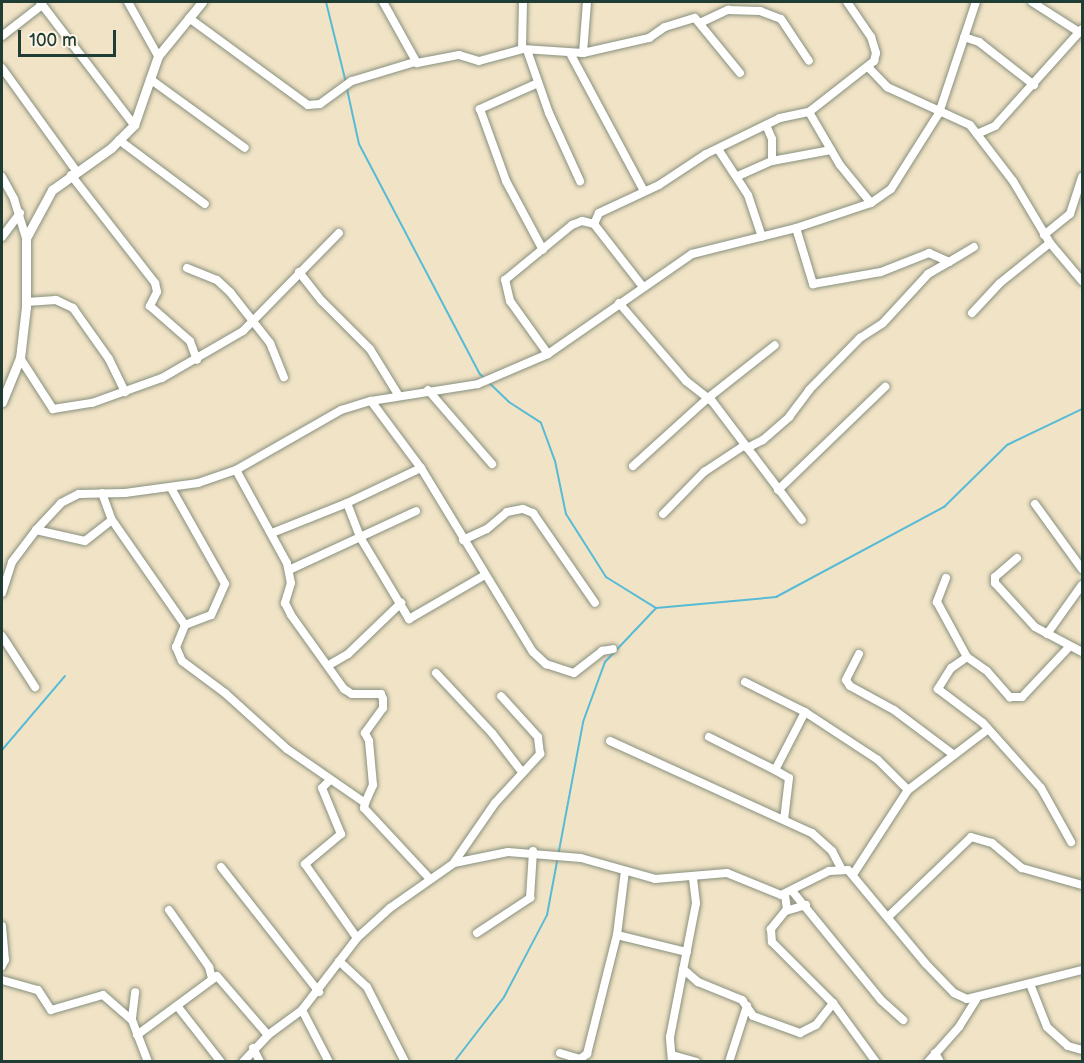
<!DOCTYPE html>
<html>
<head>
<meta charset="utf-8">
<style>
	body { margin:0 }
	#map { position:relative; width:1084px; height:1063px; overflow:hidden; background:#f1e3c6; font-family:"Balsamiq Sans",sans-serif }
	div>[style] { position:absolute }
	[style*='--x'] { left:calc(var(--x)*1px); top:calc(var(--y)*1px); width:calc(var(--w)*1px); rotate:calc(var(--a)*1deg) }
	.stream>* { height:2px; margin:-1px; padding:0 1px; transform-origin:1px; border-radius:1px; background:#57bbd6 }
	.roads { filter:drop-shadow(0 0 2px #88907d) drop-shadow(0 0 2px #88907d) }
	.minor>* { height:8px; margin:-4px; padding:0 4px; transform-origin:4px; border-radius:4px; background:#fff }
	.tertiary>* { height:9px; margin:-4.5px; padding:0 4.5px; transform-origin:4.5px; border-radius:4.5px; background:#fff }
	span { translate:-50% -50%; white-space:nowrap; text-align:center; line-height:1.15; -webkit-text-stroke:4.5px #fcf5e5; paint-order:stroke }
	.frame { position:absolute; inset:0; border:3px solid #1f3d34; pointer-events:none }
	.scale { position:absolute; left:18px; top:30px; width:98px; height:27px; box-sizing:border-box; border:3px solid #1f3d34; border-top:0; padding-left:8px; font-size:18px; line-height:21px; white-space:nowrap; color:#1f3d34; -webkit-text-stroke:4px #fcf5e5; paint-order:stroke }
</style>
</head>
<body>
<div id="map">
	<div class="stream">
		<div style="--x:326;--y:2;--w:83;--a:76.1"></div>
		<div style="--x:347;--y:89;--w:56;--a:77.7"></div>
		<div style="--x:359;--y:144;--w:260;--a:62.3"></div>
		<div style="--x:480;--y:374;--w:40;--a:44"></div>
		<div style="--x:509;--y:402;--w:38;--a:33"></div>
		<div style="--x:541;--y:423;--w:40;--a:69.8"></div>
		<div style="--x:555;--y:461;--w:54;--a:78.3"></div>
		<div style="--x:566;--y:514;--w:75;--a:57.6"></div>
		<div style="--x:606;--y:577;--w:59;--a:31.8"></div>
		<div style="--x:2;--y:750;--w:97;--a:-49.6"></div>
		<div style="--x:454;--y:1062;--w:82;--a:-52.4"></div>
		<div style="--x:504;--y:997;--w:93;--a:-62.3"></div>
		<div style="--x:547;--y:915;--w:196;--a:-79.4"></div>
		<div style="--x:583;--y:722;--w:64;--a:-69.9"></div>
		<div style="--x:605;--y:662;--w:74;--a:-46.6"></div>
		<div style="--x:656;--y:608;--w:121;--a:-5.2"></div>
		<div style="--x:776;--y:597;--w:191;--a:-28.2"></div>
		<div style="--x:944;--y:507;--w:88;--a:-44.5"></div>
		<div style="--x:1007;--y:445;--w:83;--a:-25.6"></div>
	</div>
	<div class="roads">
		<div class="minor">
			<div style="--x:40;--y:2;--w:155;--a:52.6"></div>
			<div style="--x:128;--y:2;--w:62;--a:60.9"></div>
			<div style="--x:383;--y:2;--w:70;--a:60.9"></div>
			<div style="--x:417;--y:63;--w:43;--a:-10.8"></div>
			<div style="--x:459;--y:55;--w:21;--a:17"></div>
			<div style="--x:479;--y:61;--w:46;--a:-15.3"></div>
			<div style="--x:523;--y:49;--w:60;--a:3.8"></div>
			<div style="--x:583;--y:53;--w:68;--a:-12.8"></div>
			<div style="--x:649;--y:38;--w:19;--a:-35"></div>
			<div style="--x:665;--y:27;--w:31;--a:-17"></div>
			<div style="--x:695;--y:18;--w:71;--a:50.7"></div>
			<div style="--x:1032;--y:2;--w:56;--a:32.6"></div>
			<div style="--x:189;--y:18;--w:147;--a:36.2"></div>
			<div style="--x:308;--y:105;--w:12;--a:-5"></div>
			<div style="--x:320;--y:104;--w:39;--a:-36"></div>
			<div style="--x:352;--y:81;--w:66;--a:-16.8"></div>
			<div style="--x:702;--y:22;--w:29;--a:-25"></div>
			<div style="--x:728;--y:10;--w:32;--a:2"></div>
			<div style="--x:760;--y:11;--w:22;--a:21"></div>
			<div style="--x:781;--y:19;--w:50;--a:56.3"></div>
			<div style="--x:2;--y:36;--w:51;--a:-37.8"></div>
			<div style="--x:964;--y:37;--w:16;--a:18"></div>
			<div style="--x:979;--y:42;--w:70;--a:38"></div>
			<div style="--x:522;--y:49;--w:47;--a:-88.8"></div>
			<div style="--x:527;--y:50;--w:67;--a:70.8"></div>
			<div style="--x:549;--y:113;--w:75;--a:65.5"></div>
			<div style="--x:583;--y:53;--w:51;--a:-85.5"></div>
			<div style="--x:571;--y:55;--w:152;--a:61.8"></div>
			<div style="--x:868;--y:67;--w:28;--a:46"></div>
			<div style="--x:887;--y:87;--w:91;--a:24.6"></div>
			<div style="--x:970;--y:125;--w:71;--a:52.5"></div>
			<div style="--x:1013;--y:181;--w:72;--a:59.2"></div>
			<div style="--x:1050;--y:243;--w:50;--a:49.9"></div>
			<div style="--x:2;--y:68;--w:128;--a:54.2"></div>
			<div style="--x:150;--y:79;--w:117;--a:36"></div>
			<div style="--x:538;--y:83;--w:64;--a:155.9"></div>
			<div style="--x:480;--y:109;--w:77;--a:70.1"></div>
			<div style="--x:506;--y:181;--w:78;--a:61.8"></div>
			<div style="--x:809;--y:112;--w:61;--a:59.7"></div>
			<div style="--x:840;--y:165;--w:49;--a:50.8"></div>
			<div style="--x:766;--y:125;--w:15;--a:67"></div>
			<div style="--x:772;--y:139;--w:22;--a:90"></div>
			<div style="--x:977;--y:134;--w:20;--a:-24"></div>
			<div style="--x:995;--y:126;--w:130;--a:-48.1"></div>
			<div style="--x:119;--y:140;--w:107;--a:36.7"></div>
			<div style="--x:718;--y:149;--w:55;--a:56.9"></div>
			<div style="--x:748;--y:195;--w:44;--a:71.6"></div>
			<div style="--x:71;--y:175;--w:137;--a:52.1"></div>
			<div style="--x:155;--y:283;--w:9;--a:77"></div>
			<div style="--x:157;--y:292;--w:16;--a:117"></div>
			<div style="--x:150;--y:306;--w:53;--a:41.2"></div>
			<div style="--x:190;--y:341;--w:20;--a:70"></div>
			<div style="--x:738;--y:176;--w:37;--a:-24"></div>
			<div style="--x:772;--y:161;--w:60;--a:-10.6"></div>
			<div style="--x:2;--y:177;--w:25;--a:61"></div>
			<div style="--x:14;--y:199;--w:41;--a:72.9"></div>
			<div style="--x:594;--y:224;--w:12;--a:-66"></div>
			<div style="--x:599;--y:213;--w:66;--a:-25"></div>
			<div style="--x:659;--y:185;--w:56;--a:-33.4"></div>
			<div style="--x:706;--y:154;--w:82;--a:-25.9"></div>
			<div style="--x:780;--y:118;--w:30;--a:-12"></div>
			<div style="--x:809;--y:112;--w:83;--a:-38.1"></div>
			<div style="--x:874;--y:61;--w:8;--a:-76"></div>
			<div style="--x:876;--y:53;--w:17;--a:-107"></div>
			<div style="--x:871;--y:37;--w:42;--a:-124.4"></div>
			<div style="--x:796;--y:228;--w:59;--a:73.1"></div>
			<div style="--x:813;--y:284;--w:69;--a:-10"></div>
			<div style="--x:881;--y:272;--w:52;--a:-21.6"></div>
			<div style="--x:929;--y:253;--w:22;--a:24"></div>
			<div style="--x:949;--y:262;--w:29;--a:-31"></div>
			<div style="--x:1044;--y:235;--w:33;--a:-39"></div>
			<div style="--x:1070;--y:214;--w:39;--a:-72"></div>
			<div style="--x:2;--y:237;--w:30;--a:-53"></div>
			<div style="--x:187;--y:268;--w:32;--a:22"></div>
			<div style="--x:217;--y:280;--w:18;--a:43"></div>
			<div style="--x:230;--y:292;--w:65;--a:51.9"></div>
			<div style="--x:270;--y:343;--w:37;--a:68"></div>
			<div style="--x:299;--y:272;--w:37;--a:52"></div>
			<div style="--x:322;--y:301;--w:68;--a:45"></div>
			<div style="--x:370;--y:349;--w:55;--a:58.3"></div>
			<div style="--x:26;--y:302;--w:30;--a:-4"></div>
			<div style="--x:56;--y:300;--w:19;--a:25"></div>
			<div style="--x:73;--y:308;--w:62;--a:54.8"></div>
			<div style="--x:109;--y:359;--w:37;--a:64"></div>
			<div style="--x:619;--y:303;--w:103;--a:49.3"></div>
			<div style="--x:686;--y:381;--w:33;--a:38"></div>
			<div style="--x:712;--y:401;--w:149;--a:52.9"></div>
			<div style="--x:972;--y:313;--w:41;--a:-47"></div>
			<div style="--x:1000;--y:283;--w:64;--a:-38.7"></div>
			<div style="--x:548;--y:354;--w:65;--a:-125.6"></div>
			<div style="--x:510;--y:301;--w:22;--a:-103"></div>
			<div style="--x:505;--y:280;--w:87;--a:-39.4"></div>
			<div style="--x:572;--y:225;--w:11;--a:-22"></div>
			<div style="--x:582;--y:221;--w:12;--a:14"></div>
			<div style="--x:594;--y:224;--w:80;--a:52.1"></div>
			<div style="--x:20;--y:358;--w:61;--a:57.1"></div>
			<div style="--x:53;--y:409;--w:39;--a:-9"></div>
			<div style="--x:92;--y:403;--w:74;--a:-19.7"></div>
			<div style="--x:162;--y:378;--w:94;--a:-30.1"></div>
			<div style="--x:243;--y:331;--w:137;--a:-45.6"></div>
			<div style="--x:428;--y:390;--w:98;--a:49.1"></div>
			<div style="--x:371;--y:401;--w:84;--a:53.3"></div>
			<div style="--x:421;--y:468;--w:215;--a:58.7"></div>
			<div style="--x:533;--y:652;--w:18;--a:43"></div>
			<div style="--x:546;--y:664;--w:29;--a:18"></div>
			<div style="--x:574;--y:673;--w:36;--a:-38"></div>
			<div style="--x:602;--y:651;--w:11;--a:-10"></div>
			<div style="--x:747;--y:448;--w:18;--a:-27"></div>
			<div style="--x:763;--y:440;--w:35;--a:-41"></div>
			<div style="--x:789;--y:417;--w:34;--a:-53"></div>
			<div style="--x:809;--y:390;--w:73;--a:-45.6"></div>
			<div style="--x:860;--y:338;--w:27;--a:-33"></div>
			<div style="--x:883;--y:323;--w:67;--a:-47.4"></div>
			<div style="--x:928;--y:274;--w:24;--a:-30"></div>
			<div style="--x:633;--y:466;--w:101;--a:-42.2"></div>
			<div style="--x:708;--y:398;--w:85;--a:-38.3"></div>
			<div style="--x:236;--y:470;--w:106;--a:61.3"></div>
			<div style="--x:287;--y:563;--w:20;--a:79"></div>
			<div style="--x:291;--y:583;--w:21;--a:107"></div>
			<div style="--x:285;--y:603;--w:13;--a:63"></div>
			<div style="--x:291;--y:615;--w:91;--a:54.4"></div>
			<div style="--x:344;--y:689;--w:9;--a:32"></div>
			<div style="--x:352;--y:694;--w:29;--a:0"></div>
			<div style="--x:381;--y:694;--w:5;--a:68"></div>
			<div style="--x:383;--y:699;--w:9;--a:90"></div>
			<div style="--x:383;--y:708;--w:31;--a:126"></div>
			<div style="--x:365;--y:733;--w:9;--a:63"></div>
			<div style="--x:369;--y:741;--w:44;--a:84.8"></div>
			<div style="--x:373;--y:785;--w:20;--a:114"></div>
			<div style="--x:171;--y:488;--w:110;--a:60.6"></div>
			<div style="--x:225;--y:584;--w:34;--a:114"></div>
			<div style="--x:211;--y:615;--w:28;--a:159"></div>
			<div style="--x:778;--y:490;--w:149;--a:-43.9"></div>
			<div style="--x:102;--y:493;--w:29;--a:70"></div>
			<div style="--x:112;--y:520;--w:128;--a:55.2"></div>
			<div style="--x:185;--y:625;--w:24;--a:112"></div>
			<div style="--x:176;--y:647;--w:15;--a:67"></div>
			<div style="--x:182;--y:661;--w:54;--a:36.7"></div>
			<div style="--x:225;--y:693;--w:84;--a:42.1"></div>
			<div style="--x:287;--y:749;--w:95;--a:34.7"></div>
			<div style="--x:365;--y:803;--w:5;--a:101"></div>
			<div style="--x:364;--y:808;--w:96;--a:47.1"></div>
			<div style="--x:347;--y:503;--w:36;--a:69"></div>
			<div style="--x:360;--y:537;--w:96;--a:59.1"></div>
			<div style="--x:409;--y:619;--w:88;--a:-30.1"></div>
			<div style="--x:1035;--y:504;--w:80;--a:54.1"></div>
			<div style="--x:663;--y:514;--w:59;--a:-45.7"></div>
			<div style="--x:704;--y:472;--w:49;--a:-33.4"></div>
			<div style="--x:36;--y:530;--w:37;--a:-47"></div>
			<div style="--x:61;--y:503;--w:20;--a:-27"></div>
			<div style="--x:79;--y:494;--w:46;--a:-1.2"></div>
			<div style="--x:125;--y:493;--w:74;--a:-7.8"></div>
			<div style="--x:198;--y:483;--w:40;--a:-18.9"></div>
			<div style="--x:236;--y:470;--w:121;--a:-29.7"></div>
			<div style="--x:341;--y:410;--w:31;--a:-17"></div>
			<div style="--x:371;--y:401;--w:108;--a:-9"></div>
			<div style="--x:478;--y:384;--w:76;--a:-23.2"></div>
			<div style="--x:548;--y:354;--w:175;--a:-34.8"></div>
			<div style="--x:692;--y:254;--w:107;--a:-14"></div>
			<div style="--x:796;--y:228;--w:79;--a:-18.4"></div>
			<div style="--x:871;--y:203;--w:24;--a:-35"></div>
			<div style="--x:891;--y:189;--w:90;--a:-57.7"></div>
			<div style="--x:939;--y:113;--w:117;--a:-71.6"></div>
			<div style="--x:272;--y:533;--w:81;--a:-21.8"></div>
			<div style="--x:347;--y:503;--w:82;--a:-25.3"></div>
			<div style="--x:463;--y:540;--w:26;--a:-25"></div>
			<div style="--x:487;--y:529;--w:26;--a:-40"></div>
			<div style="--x:507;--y:512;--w:16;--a:-11"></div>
			<div style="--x:523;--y:509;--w:11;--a:22"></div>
			<div style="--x:533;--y:513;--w:109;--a:55.4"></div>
			<div style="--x:1017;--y:558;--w:29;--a:139"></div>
			<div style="--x:995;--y:577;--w:6;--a:90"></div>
			<div style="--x:995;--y:583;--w:59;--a:47.7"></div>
			<div style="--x:1035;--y:627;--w:53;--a:28"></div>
			<div style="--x:289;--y:570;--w:140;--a:-24.9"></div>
			<div style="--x:946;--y:578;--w:26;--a:111"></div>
			<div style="--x:937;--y:602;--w:63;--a:61.4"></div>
			<div style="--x:967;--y:657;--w:24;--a:35"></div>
			<div style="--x:987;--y:671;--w:35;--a:49"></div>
			<div style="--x:1010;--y:697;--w:12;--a:0"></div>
			<div style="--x:1022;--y:697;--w:70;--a:-46.7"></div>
			<div style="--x:2;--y:593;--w:33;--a:-72"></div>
			<div style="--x:12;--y:562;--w:40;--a:-53"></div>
			<div style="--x:36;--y:530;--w:50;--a:12.7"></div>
			<div style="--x:85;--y:541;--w:34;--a:-38"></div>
			<div style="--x:1047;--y:634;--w:60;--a:-54.5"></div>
			<div style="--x:2;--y:636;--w:61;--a:57.1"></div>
			<div style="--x:859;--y:654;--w:29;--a:117"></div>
			<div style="--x:846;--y:680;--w:7;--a:56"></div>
			<div style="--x:850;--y:686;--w:50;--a:28.6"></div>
			<div style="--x:894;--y:710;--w:75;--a:36.9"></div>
			<div style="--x:967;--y:657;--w:19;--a:145"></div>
			<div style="--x:951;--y:668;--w:25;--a:122"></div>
			<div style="--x:938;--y:689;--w:56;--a:37.1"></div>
			<div style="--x:983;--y:723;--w:87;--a:48.3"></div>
			<div style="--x:1041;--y:788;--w:62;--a:60.9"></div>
			<div style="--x:329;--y:665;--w:22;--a:-30"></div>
			<div style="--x:348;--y:654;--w:74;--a:-43.9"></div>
			<div style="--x:436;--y:673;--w:82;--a:47"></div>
			<div style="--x:492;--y:733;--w:49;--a:52.4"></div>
			<div style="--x:745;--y:682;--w:67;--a:26.6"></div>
			<div style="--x:805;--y:712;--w:65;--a:117.3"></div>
			<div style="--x:775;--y:770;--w:16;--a:30"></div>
			<div style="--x:789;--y:778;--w:42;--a:96.8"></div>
			<div style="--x:805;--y:712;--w:87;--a:33.3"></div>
			<div style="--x:878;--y:760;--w:42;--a:45"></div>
			<div style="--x:709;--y:737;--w:74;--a:26.6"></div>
			<div style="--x:610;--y:741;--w:222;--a:24.5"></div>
			<div style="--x:812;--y:833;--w:27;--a:42"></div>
			<div style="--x:832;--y:851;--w:19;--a:62"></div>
			<div style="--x:330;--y:780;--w:11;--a:135"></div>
			<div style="--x:322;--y:788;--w:50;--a:67.6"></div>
			<div style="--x:341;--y:834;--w:47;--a:140.2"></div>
			<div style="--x:305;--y:864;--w:90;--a:54.9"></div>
			<div style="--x:455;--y:861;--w:70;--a:-55.4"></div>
			<div style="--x:495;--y:803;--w:67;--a:-47.4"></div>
			<div style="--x:540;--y:754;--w:17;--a:-97"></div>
			<div style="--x:538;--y:737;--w:55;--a:-132.1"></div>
			<div style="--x:221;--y:867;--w:159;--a:51.9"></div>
			<div style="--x:854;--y:873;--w:99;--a:-57"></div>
			<div style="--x:908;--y:790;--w:99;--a:-37.2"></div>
			<div style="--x:793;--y:892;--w:139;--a:50.8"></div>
			<div style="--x:881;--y:1000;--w:30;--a:42"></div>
			<div style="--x:785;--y:895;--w:14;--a:82"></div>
			<div style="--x:787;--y:909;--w:26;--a:129"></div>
			<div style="--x:771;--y:929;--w:13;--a:86"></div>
			<div style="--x:772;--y:942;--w:86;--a:45"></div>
			<div style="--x:833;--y:1003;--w:73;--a:53.9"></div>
			<div style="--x:169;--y:910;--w:70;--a:54.9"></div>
			<div style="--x:209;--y:967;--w:11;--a:75"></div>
			<div style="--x:786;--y:911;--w:21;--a:-17"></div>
			<div style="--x:888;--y:917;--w:115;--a:-43.9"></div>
			<div style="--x:971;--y:837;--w:22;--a:16"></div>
			<div style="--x:992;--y:843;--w:39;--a:40"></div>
			<div style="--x:1022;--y:868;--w:62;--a:15.8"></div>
			<div style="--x:2;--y:926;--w:34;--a:85"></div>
			<div style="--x:5;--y:960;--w:7;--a:117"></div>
			<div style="--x:477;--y:933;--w:64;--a:-33.4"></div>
			<div style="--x:530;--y:898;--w:47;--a:-86.3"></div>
			<div style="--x:617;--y:935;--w:72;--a:13.7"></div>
			<div style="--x:339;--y:961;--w:38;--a:43"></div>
			<div style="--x:367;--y:987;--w:84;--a:63.1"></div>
			<div style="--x:683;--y:969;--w:20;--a:41"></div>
			<div style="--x:698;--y:982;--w:48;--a:22.2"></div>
			<div style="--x:742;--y:1000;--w:19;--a:55"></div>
			<div style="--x:753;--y:1016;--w:50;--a:19.9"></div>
			<div style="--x:800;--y:1033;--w:18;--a:-27"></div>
			<div style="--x:816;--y:1025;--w:28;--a:-52"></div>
			<div style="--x:2;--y:980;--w:37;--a:16"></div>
			<div style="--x:38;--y:990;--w:24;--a:57"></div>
			<div style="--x:51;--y:1010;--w:54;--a:-16.1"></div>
			<div style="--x:103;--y:995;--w:38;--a:41"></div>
			<div style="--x:132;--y:1020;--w:45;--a:69.1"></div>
			<div style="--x:1030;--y:984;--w:46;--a:68.4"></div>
			<div style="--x:1047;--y:1027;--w:28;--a:42"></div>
			<div style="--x:1068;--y:1046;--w:15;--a:16"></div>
			<div style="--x:178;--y:1007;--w:70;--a:52"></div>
			<div style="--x:302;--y:1010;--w:59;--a:62.6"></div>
			<div style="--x:132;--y:1018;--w:26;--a:-83"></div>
			<div style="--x:137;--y:1035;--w:99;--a:-36.4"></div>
			<div style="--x:217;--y:976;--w:78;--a:49.2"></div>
			<div style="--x:253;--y:1048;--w:16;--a:63"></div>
			<div style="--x:560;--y:1053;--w:21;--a:17"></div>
			<div style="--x:580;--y:1059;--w:9;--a:-36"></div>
			<div style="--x:587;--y:1054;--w:123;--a:-75.9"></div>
			<div style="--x:617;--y:935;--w:64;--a:-82.9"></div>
			<div style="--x:935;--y:1053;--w:10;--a:61"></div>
			<div style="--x:672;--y:1055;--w:25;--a:16"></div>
			<div style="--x:243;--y:1062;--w:37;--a:-47"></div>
			<div style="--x:268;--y:1035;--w:42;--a:-36.3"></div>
			<div style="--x:302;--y:1010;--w:91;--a:-52.6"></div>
			<div style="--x:357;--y:938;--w:45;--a:-42.3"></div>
			<div style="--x:390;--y:908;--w:78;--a:-35.1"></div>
			<div style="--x:454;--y:863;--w:55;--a:-11.5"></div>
			<div style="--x:508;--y:852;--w:73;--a:4.7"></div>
			<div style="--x:581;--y:858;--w:77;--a:15.8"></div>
			<div style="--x:655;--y:879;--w:72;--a:-4.8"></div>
			<div style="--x:727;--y:873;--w:58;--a:22.2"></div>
			<div style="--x:781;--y:895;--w:54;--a:-26.6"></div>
			<div style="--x:829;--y:871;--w:19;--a:-3"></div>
			<div style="--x:848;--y:870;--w:122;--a:50.3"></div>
			<div style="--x:926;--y:964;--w:40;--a:46"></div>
			<div style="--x:954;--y:993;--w:14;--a:25"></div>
			<div style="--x:967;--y:999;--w:119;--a:-14.2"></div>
			<div style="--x:672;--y:1062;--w:25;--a:-95"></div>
			<div style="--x:670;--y:1037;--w:136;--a:-79"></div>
			<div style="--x:696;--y:903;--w:26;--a:-97"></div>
			<div style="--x:729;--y:1062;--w:59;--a:-72.2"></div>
			<div style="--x:928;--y:1062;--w:47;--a:-48.5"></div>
			<div style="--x:959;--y:1027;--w:32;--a:-58"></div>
		</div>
		<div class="tertiary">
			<div style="--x:2;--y:402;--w:48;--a:-67.8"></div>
			<div style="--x:20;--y:358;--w:51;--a:-83.3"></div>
			<div style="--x:26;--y:307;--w:69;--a:-90"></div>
			<div style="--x:26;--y:238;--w:55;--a:-61.6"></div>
			<div style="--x:52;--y:190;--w:72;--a:-35.4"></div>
			<div style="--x:111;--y:148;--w:33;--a:-45"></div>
			<div style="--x:134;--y:125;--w:73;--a:-70.8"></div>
			<div style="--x:158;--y:56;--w:70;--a:-50.8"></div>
		</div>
	</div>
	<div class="frame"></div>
	<div class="scale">100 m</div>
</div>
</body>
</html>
